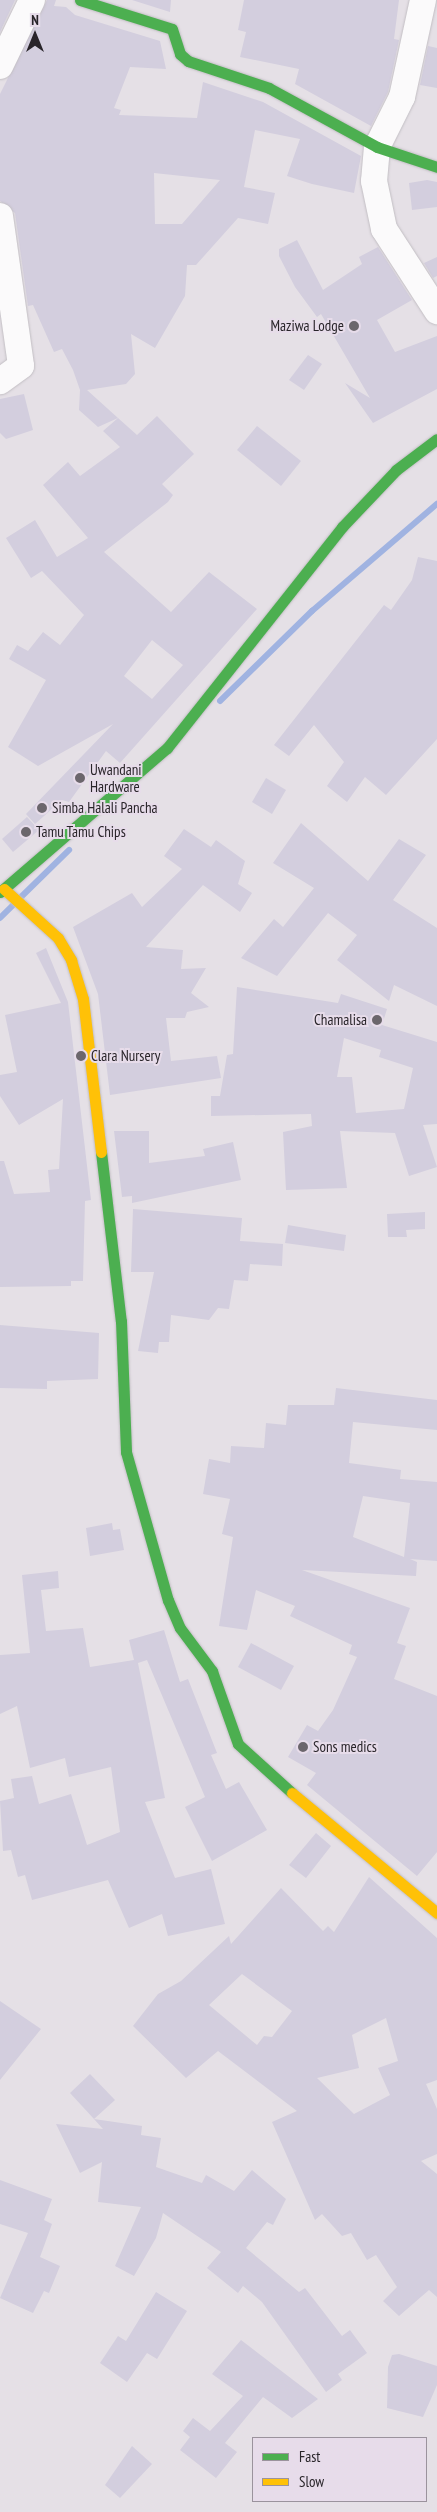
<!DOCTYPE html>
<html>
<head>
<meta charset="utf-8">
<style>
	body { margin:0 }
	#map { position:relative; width:437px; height:2512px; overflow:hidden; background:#e5e0e6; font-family:"PT Sans Narrow",sans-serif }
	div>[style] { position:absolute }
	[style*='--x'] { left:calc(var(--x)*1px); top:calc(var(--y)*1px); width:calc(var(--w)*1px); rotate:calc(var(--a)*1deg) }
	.stream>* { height:6px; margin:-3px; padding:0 3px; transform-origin:3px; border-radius:3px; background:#a0b3e1 }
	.building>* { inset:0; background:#d3cede }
	.roads { filter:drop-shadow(0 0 1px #c2bec3) drop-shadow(0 0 1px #c2bec3) }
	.street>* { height:26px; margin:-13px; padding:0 13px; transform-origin:13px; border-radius:13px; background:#fbfafb }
	.fast>* { height:11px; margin:-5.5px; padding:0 5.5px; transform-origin:5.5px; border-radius:5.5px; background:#4caf50 }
	.slow>* { height:11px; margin:-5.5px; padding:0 5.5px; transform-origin:5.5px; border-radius:5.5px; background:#ffc107 }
	.dots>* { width:14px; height:14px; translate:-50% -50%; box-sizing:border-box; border:2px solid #e7dcea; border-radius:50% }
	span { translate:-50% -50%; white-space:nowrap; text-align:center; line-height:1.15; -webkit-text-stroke:4px #e7dcea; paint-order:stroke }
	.poi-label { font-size:15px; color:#29252a }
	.right { translate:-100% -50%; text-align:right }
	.left { translate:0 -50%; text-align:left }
	.legend { position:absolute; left:252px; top:2437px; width:175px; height:65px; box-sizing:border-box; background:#e7dcea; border:1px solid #9b939d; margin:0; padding:6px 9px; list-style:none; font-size:15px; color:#29252a }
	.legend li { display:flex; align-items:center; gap:10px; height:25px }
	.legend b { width:25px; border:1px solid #9b939d }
	.north { position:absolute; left:10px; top:10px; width:50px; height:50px; -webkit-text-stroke:4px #e7dcea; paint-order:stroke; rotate:0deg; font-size:14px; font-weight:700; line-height:20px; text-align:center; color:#29252a }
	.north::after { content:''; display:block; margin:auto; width:18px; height:22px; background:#29252a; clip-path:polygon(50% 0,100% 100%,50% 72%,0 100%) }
</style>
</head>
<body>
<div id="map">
	<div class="stream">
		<div style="--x:220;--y:701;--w:129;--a:-44.4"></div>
		<div style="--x:312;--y:611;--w:165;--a:-40.6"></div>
		<div style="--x:22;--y:896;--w:66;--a:-44.4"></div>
		<div style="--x:0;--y:918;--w:18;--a:-45"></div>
	</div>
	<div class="building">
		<div style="clip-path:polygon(0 0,15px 0,0 32px)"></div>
		<div style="clip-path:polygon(evenodd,47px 0,56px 0,54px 6px,66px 7px,75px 15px,160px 41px,166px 69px,130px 67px,114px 108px,121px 110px,119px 115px,197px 118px,203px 82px,263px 102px,361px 156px,354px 193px,312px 184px,287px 176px,300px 139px,255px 130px,244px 187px,275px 193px,268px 224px,238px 218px,196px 265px,187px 265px,185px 296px,155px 348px,131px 334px,135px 374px,126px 384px,87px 390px,118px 418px,98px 427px,79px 410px,80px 390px,73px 370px,62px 349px,54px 352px,33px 305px,28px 306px,15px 213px,0 201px,0 94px,47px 0,154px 173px,220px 180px,182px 224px,155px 224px,154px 173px)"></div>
		<div style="clip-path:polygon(132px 0,171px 0,170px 12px)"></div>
		<div style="clip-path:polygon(244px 0,399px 0,394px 39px,399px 40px,388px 92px,371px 126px,295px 84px,299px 69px,240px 57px,246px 32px,238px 30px)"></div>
		<div style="clip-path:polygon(428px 46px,437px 48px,437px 88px,420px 85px)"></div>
		<div style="clip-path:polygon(427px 180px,437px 182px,437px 207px,412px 210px,409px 183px)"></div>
		<div style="clip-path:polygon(297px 240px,323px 290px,362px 264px,359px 257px,378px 247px,412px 300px,377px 320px,395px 352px,437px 336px,437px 389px,373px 423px,345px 383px,370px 398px,321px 314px,317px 317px,295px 287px,279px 256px,279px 249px)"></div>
		<div style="clip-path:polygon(437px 257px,437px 276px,433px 278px,424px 263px)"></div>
		<div style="clip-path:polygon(308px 355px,322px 364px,304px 390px,289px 380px)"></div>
		<div style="clip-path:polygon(24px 394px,33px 430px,6px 439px,0 433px,0 399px)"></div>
		<div style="clip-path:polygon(evenodd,157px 416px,194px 454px,162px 484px,173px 495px,168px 502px,104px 552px,171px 612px,209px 572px,257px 609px,120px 763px,106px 751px,69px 802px,62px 800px,35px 824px,26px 814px,113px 724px,38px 766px,8px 747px,46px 680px,9px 659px,17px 645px,28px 651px,43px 632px,60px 645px,84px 615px,42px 571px,31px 578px,6px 538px,35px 520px,57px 557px,88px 538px,43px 485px,68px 462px,80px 476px,120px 447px,103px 431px,118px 418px,137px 435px,157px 416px,152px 640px,183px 665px,152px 699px,124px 676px,152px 640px)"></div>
		<div style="clip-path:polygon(257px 426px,301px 461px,281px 486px,237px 450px)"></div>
		<div style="clip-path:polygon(418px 557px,437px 561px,437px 739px,386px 795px,365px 777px,347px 802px,327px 786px,344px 762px,314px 725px,289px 756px,274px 745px,384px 605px,391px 610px,412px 580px)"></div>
		<div style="clip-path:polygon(266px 778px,286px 790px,272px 814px,252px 802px)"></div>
		<div style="clip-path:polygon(27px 817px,39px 830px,13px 852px,2px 839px)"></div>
		<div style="clip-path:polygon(301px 823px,368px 881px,399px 839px,426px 855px,393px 900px,437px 928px,437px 1006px,394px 985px,389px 1001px,337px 960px,357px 935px,328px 913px,277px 976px,241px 958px,274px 919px,283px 927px,314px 888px,273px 863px)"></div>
		<div style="clip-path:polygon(184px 829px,211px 847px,216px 840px,245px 861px,238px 884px,252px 893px,240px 912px,203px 885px,146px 947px,183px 950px,181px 969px,206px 968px,191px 993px,209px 1007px,187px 1012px,185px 1018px,166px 1018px,171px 1061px,217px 1056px,221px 1078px,110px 1095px,98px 994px,73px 927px,132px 893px,142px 907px,182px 869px,164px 856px)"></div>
		<div style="clip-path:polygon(46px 948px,68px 1002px,91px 1200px,85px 1201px,83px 1281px,71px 1281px,71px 1286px,0 1287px,0 1161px,4px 1161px,14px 1194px,50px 1192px,48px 1170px,59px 1169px,63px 1099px,19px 1125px,0 1096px,0 1075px,17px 1072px,5px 1015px,61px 1003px,36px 953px)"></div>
		<div style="clip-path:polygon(evenodd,237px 987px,338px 1003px,341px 994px,387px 1009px,382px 1025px,437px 1042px,437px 1124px,423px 1125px,437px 1167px,409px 1176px,395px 1133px,340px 1131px,347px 1188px,286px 1190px,283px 1132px,312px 1126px,311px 1114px,211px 1116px,211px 1096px,220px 1096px,227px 1055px,233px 1054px,237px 987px,344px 1038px,381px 1050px,379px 1057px,413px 1068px,404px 1109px,356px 1113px,352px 1077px,337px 1077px,344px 1038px)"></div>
		<div style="clip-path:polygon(114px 1131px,149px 1131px,149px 1163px,205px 1156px,203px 1149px,233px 1142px,241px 1180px,132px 1203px,132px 1196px,122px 1197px)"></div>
		<div style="clip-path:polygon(133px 1209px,242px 1218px,240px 1241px,283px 1244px,282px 1266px,250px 1264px,248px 1281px,234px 1280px,229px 1309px,218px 1308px,209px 1320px,171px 1315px,169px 1342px,159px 1342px,158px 1353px,138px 1351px,154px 1272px,131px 1272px)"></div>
		<div style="clip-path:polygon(425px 1212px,425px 1229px,406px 1230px,407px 1237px,388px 1237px,387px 1214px)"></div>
		<div style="clip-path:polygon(288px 1225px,346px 1235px,344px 1251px,285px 1243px)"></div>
		<div style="clip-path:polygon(0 1325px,99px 1333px,98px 1379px,47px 1381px,47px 1389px,0 1388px)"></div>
		<div style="clip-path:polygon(evenodd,336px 1388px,437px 1400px,437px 1430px,353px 1422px,349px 1463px,401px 1470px,400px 1479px,437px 1482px,437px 1561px,410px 1559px,417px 1562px,416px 1576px,302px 1570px,410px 1608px,397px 1643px,406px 1646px,394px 1679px,437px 1696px,437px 1852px,417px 1876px,307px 1785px,316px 1773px,288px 1757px,307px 1725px,318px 1731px,333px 1710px,357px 1657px,349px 1654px,352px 1645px,290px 1616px,295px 1606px,256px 1590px,247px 1630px,219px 1626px,233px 1537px,222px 1534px,230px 1499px,203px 1494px,209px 1459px,230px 1463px,231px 1446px,264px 1448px,266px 1423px,286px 1425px,288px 1405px,334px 1405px,336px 1388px,363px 1496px,410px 1503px,404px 1557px,353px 1537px,363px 1496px)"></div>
		<div style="clip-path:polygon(112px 1523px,113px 1530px,120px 1529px,124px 1550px,90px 1556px,86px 1528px)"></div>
		<div style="clip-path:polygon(58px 1571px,59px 1588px,41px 1590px,46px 1631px,83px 1628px,90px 1667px,134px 1660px,129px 1640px,164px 1630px,180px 1682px,188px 1679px,217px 1753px,211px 1755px,226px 1789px,239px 1782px,267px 1830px,212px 1861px,185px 1807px,205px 1797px,147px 1660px,138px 1663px,165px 1798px,145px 1802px,175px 1878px,211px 1869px,225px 1924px,168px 1936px,162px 1914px,129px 1928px,108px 1880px,32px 1900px,25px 1875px,18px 1877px,11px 1850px,3px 1851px,0 1801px,14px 1798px,11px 1779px,32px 1776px,39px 1804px,71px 1794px,87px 1845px,120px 1832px,111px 1767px,69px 1777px,65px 1758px,30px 1768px,17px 1706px,0 1714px,0 1655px,30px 1653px,22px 1575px)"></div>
		<div style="clip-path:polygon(251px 1643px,294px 1666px,281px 1690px,238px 1667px)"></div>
		<div style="clip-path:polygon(316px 1833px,331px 1846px,306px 1878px,289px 1865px)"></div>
		<div style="clip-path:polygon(evenodd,369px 1877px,437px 1938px,437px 2080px,426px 2084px,437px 2109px,437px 2154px,421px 2161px,437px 2174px,437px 2297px,429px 2290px,399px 2316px,383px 2301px,397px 2287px,376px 2255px,367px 2260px,351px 2233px,342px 2236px,322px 2214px,315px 2220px,272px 2122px,297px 2111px,218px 2051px,186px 2078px,133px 2026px,158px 1994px,181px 1981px,229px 1936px,231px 1944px,281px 1888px,323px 1931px,328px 1926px,334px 1932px,369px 1877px,242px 1974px,292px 2011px,272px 2037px,264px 2036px,257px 2045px,209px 2005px,242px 1974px,369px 1877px,386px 2018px,398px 2061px,378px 2068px,390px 2095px,354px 2114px,317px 2078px,359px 2068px,352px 2035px,386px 2018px)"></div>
		<div style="clip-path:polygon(0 2001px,41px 2029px,0 2080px)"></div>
		<div style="clip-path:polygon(90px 2074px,115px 2100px,94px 2119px,70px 2093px)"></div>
		<div style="clip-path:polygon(94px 2119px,142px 2126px,141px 2135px,161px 2138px,156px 2167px,202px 2183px,206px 2175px,234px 2191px,252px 2170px,286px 2199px,273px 2225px,267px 2222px,246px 2248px,299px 2292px,305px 2288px,342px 2336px,350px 2330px,367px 2353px,338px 2374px,342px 2380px,326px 2392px,262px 2302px,243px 2286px,238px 2293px,207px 2268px,221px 2252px,163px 2213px,156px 2238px,134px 2276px,115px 2266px,141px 2207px,98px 2202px,102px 2162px,80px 2173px,56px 2124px,103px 2129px)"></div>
		<div style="clip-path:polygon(0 2180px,52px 2199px,44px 2220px,52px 2224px,40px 2257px,60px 2266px,49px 2293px,44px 2291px,33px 2313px,0 2298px,28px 2233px,0 2224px)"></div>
		<div style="clip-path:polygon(156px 2292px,187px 2311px,157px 2359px,147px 2353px,127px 2382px,100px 2363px,118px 2336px,126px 2341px)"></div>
		<div style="clip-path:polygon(241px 2340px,318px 2399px,292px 2418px,263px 2397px,225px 2443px,237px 2452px,216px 2478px,180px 2450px,190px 2437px,183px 2431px,193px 2418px,210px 2431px,243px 2396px,212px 2374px)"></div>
		<div style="clip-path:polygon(399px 2354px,437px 2366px,437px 2385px,423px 2417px,387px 2408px,388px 2367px,392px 2355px)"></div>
		<div style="clip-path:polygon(132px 2446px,152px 2464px,120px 2498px,105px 2485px)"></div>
	</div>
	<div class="roads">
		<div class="street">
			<div style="--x:423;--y:0;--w:99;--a:102.2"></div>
			<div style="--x:402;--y:97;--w:56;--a:116.6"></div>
			<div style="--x:377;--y:147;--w:34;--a:95"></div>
			<div style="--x:374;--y:181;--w:49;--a:78.2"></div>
			<div style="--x:384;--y:229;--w:98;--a:57.1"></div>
			<div style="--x:0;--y:66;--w:73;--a:-64.1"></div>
			<div style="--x:0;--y:216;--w:151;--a:82"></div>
			<div style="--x:21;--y:366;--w:26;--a:144"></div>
		</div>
		<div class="fast">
			<div style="--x:80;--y:0;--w:96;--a:17.5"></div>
			<div style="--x:172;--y:29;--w:26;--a:72"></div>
			<div style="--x:180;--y:54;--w:11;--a:41"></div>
			<div style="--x:188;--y:61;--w:85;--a:18.4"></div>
			<div style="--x:269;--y:88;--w:123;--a:28.6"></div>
			<div style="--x:377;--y:147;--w:63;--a:18.4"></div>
			<div style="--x:0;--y:892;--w:221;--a:-40.8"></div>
			<div style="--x:167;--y:748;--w:282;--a:-51.6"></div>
			<div style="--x:342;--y:527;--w:79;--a:-46.5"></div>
			<div style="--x:396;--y:470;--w:51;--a:-37.1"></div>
			<div style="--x:101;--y:1152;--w:170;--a:83.3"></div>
			<div style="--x:121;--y:1321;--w:131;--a:87.8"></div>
			<div style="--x:126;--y:1452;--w:154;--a:74.2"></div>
			<div style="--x:168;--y:1600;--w:30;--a:67"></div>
			<div style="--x:180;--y:1628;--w:54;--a:53.3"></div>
			<div style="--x:212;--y:1671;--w:77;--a:70.4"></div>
			<div style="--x:238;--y:1744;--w:73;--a:42.2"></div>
		</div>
		<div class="slow">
			<div style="--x:4;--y:889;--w:73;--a:42.2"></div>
			<div style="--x:58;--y:938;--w:26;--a:59"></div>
			<div style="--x:71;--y:960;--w:41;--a:72.9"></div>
			<div style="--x:83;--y:999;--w:154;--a:83.3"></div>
			<div style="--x:292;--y:1793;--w:188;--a:39.6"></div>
		</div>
	</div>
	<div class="dots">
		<div style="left:354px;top:326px;background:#6b666c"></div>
		<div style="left:80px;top:778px;background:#6b666c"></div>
		<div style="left:42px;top:808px;background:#6b666c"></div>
		<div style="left:26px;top:832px;background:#6b666c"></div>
		<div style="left:377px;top:1020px;background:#6b666c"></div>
		<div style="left:81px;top:1056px;background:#6b666c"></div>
		<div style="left:303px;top:1747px;background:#6b666c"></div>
	</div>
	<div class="poi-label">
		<span class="right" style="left:344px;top:326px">Maziwa Lodge</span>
		<span class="left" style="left:90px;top:778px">Uwandani<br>Hardware</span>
		<span class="left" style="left:52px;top:808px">Simba Halali Pancha</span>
		<span class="left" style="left:36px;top:832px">Tamu Tamu Chips</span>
		<span class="right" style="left:367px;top:1020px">Chamalisa</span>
		<span class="left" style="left:91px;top:1056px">Clara Nursery</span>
		<span class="left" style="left:313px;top:1747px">Sons medics</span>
	</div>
	<ul class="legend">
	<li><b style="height:6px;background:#4caf50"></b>Fast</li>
	<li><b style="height:6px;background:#ffc107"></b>Slow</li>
	</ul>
	<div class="north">N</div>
</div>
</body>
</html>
